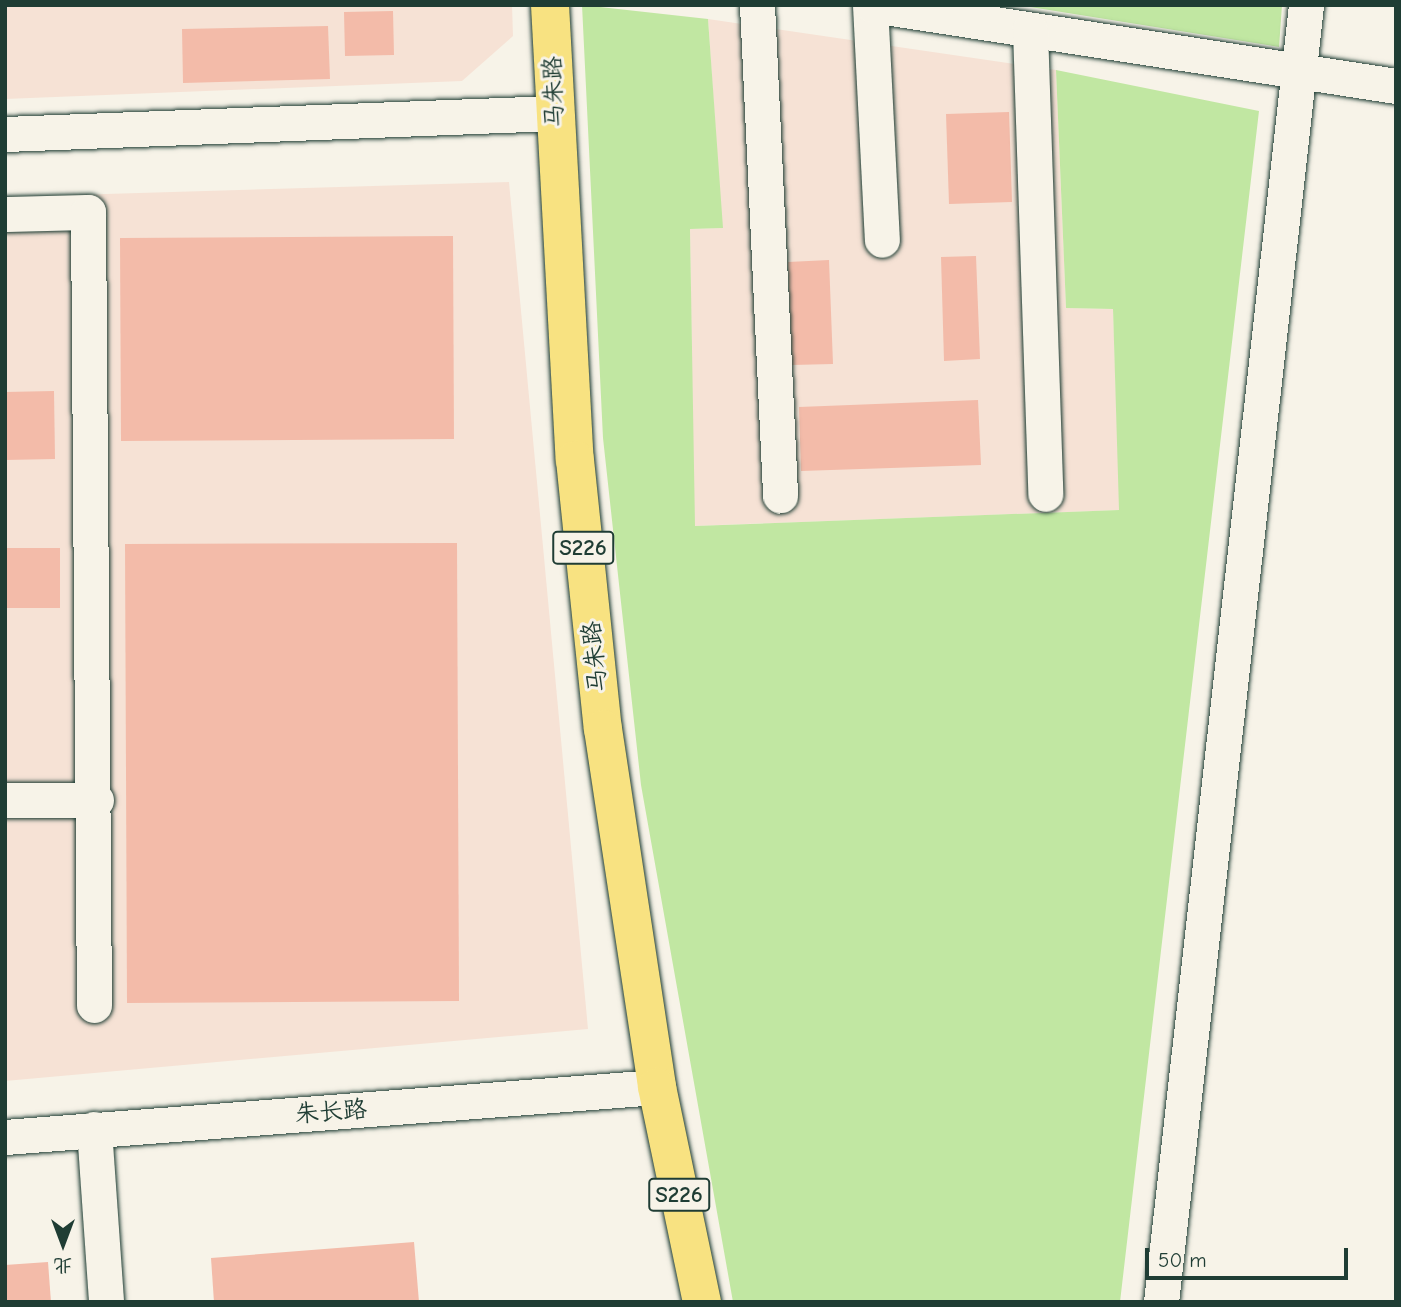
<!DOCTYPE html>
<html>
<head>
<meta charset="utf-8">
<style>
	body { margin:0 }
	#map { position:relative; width:1401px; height:1307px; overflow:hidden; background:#f7f3e8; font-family:"Comic Neue","LXGW WenKai TC",sans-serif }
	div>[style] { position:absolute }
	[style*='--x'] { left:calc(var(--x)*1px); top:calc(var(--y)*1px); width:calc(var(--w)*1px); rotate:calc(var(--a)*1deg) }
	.built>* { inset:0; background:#f6e2d5 }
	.green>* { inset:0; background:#c1e7a2 }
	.building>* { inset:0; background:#f3bba9 }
	.roads { filter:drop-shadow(0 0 2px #1f3d34) drop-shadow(0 0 2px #1f3d34) }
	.minor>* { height:35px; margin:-17.5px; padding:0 17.5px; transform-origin:17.5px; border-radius:17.5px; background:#f7f3e8 }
	.major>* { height:38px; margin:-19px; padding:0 19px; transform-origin:19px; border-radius:19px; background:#f8e281 }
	span { translate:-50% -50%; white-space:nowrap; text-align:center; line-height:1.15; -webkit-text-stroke:6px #f7f3e8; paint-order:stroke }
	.shield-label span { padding:2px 5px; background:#f7f3e8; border:2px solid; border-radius:5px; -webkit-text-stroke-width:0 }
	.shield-label { font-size:23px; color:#1f3d34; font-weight:700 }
	.street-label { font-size:24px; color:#1f3d34 }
	.frame { position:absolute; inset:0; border:7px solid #1f3d34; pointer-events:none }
	.north { position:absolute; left:28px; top:1209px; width:70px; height:70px; -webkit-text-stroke:5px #f7f3e8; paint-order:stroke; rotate:180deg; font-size:19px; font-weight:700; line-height:28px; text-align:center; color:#1f3d34 }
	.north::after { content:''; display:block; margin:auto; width:24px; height:32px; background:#1f3d34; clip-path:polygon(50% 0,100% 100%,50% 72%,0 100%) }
	.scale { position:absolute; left:1145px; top:1248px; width:203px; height:32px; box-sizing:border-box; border:4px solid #1f3d34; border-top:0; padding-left:9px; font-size:21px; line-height:24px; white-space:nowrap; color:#1f3d34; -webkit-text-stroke:5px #f7f3e8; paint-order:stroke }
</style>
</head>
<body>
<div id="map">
	<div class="built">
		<div style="clip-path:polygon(5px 5px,512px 5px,513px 36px,462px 81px,5px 99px)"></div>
		<div style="clip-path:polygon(708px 19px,1056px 70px,1066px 308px,1113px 309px,1120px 510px,694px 526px,690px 229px,722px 228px)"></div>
		<div style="clip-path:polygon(509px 182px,588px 1029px,5px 1081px,5px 197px)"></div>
	</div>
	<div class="green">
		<div style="clip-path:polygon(582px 5px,708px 19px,723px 228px,690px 229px,695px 526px,1119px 510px,1113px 309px,1066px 308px,1056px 70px,1259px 111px,1120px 1302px,733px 1302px,641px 785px,603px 438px)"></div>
		<div style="clip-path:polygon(1018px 5px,1282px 5px,1279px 47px)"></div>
	</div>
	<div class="building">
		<div style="clip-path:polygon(393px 11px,394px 55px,345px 56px,344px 12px)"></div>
		<div style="clip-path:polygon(328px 26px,330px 79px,183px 83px,182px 29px)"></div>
		<div style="clip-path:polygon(1009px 112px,1012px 202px,949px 204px,946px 114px)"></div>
		<div style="clip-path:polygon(453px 236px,454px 439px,121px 441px,120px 238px)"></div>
		<div style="clip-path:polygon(976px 256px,980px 359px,944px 361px,941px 257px)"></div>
		<div style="clip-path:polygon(829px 260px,833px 364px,792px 365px,788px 262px)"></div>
		<div style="clip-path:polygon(54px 391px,55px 459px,5px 460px,5px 392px)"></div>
		<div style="clip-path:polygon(978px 400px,981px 465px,801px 471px,799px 407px)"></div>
		<div style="clip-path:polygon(457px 543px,459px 1001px,127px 1003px,125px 544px)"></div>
		<div style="clip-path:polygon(5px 548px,60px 548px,60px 608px,5px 608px)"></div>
		<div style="clip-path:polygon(414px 1242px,419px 1302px,214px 1302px,211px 1258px)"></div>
		<div style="clip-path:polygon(48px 1262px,51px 1302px,5px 1302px,5px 1265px)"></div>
	</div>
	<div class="roads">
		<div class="minor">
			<div style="--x:757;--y:5;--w:491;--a:87.3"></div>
			<div style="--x:870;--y:5;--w:235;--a:87.1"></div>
			<div style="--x:872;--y:5;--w:530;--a:8.79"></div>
			<div style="--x:1030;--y:30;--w:464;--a:88.1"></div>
			<div style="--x:5;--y:134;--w:549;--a:-2.19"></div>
			<div style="--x:5;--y:214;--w:83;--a:-1.4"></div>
			<div style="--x:88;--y:212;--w:793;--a:89.57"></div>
			<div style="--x:5;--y:800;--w:91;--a:0"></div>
			<div style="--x:94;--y:1129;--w:173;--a:86"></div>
			<div style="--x:5;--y:1137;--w:654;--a:-4.39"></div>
			<div style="--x:1161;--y:1302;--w:1305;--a:-83.62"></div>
		</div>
		<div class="major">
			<div style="--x:550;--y:5;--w:456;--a:86.9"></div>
			<div style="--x:575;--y:460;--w:270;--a:84.1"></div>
			<div style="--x:603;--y:729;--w:362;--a:81.4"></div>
			<div style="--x:657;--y:1087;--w:220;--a:78.2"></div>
		</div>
	</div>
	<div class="shield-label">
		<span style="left:583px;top:548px">S226</span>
		<span style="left:679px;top:1195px">S226</span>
	</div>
	<div class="street-label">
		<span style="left:554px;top:92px;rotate:-92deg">马朱路</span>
		<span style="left:595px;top:657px;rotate:-96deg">马朱路</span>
		<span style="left:331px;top:1112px;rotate:-4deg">朱长路</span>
	</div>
	<div class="frame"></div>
	<div class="north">北</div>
	<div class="scale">50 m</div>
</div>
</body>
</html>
